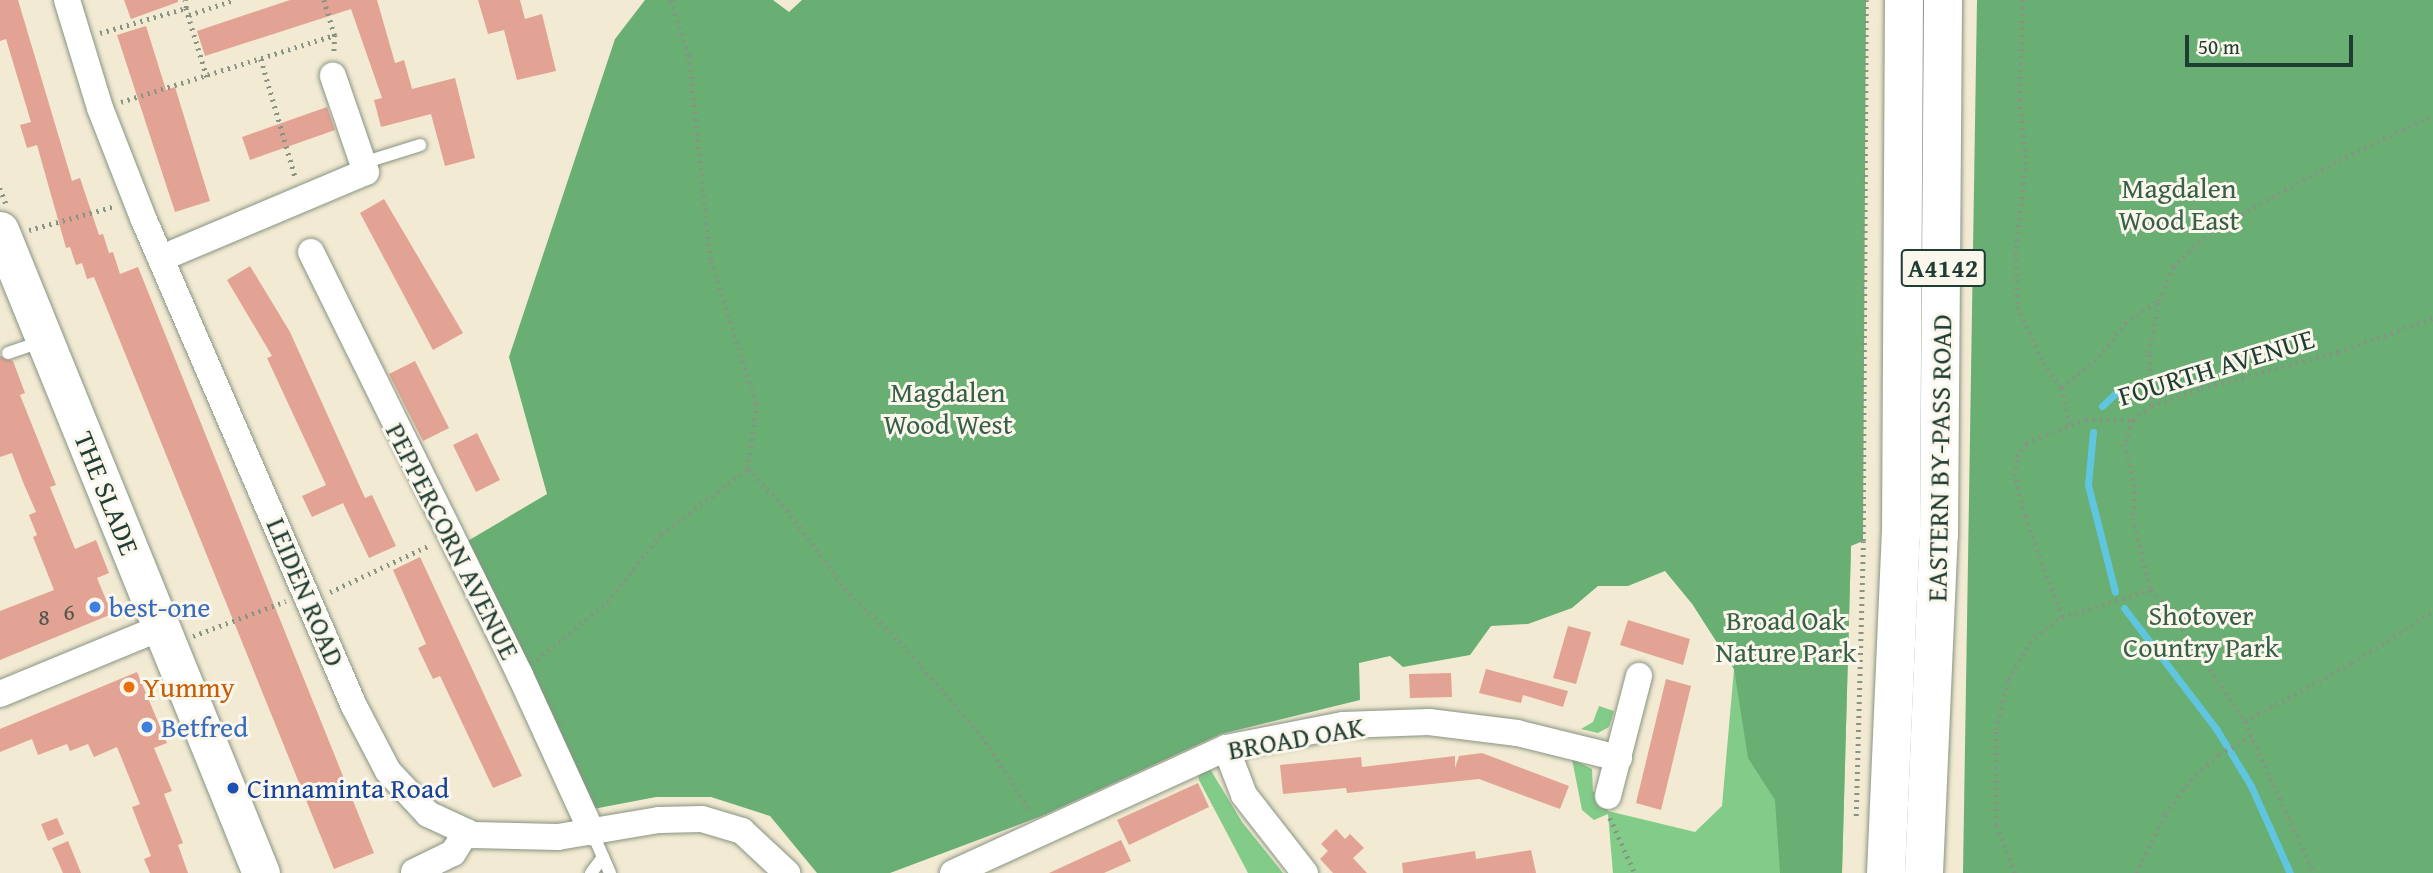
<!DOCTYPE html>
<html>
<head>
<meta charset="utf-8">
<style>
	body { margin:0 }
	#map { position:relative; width:2433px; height:873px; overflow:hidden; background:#f2ead2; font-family:"Gentium Book Plus",serif }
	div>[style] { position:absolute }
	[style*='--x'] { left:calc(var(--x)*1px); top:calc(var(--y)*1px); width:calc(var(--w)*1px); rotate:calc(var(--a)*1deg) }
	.green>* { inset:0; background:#82cb88 }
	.forest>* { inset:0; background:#69af74 }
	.stream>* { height:7px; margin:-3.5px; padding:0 3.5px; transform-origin:3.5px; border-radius:3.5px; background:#60c5de }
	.building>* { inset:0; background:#e3a394 }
	.path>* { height:4.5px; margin-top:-2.25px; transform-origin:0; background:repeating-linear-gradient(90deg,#889483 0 2px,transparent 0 7px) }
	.roads { filter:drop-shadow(0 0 2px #889483) drop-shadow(0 0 2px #889483) }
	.lane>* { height:12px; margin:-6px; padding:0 6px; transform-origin:6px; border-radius:6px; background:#fff }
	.street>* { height:26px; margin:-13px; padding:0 13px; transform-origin:13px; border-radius:13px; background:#fff }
	.secondary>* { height:37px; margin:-18.5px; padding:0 18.5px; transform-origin:18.5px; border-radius:18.5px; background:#fff }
	.highway>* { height:38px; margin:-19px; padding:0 19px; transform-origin:19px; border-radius:19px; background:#fff }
	.dots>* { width:19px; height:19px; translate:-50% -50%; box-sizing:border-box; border:4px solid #fbf7ec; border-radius:50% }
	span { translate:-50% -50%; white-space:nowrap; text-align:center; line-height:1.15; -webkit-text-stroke:6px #fbf7ec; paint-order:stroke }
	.number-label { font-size:24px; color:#50564c }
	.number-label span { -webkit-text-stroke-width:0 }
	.shield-label span { padding:2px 5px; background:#fbf7ec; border:2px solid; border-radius:5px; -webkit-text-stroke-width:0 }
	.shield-label { font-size:26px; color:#1f3d34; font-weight:700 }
	.park-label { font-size:28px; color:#386049 }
	.street-label { font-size:28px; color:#1f3d34 }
	.shop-label { font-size:28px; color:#366cbe }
	.left { translate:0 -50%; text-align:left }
	.food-label { font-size:28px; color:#c56008 }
	.transit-label { font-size:28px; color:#164399 }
	.scale { position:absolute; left:2185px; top:35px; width:168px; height:32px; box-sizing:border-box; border:4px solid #1f3d34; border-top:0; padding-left:9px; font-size:21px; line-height:24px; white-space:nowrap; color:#1f3d34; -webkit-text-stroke:5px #fbf7ec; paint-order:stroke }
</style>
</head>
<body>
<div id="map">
	<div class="green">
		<div style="clip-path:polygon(1851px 546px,1842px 873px,1613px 873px,1608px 814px,1594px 820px,1582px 810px,1572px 759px,1592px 769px,1593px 792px,1604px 794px,1608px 811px,1695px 832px,1722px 806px,1734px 669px,1693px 605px)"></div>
		<div style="clip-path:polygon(1599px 706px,1614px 711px,1609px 727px,1598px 733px,1581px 729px,1593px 722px)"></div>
		<div style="clip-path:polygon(1210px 769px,1242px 822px,1283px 873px,1248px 873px,1199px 780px,1198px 774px)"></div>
	</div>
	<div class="forest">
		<div style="clip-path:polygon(645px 0,773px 0,789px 12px,802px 0,1866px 0,1863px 541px,1851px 546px,1842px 873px,1780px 873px,1775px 800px,1748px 758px,1734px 669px,1693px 605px,1665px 571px,1628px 586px,1598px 586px,1572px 608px,1528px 624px,1491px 626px,1470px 655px,1403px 667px,1390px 656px,1359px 663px,1360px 700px,1221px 734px,1042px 816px,890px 873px,817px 873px,770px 816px,711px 797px,656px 797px,588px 810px,466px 542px,547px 494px,509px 357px,615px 39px)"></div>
		<div style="clip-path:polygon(1977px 0,2433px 0,2433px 873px,1963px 873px)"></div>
	</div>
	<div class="stream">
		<div style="--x:2102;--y:406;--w:26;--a:-43"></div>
		<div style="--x:2093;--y:432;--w:53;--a:95.4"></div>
		<div style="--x:2088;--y:485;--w:110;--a:75.8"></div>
		<div style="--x:2124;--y:608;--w:153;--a:52.7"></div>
		<div style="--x:2217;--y:730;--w:66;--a:58.7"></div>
		<div style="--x:2251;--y:786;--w:95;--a:65.9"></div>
	</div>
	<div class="building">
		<div style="clip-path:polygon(0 0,18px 0,72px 181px,80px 178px,99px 235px,103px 234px,109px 253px,113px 252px,120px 274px,138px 267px,374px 853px,334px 869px,94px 277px,87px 279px,82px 263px,76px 265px,70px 247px,66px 248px,37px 145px,27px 148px,20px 125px,31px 122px,6px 39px,0 41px)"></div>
		<div style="clip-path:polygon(124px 0,178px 0,178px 2px,131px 19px)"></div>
		<div style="clip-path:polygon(290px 0,377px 0,395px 63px,404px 60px,412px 89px,455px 78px,475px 158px,445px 166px,431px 114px,381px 127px,374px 100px,382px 98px,351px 9px,205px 56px,197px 31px)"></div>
		<div style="clip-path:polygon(478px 0,520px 0,525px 19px,542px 14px,556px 71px,517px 80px,504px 30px,488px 34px)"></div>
		<div style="clip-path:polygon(146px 26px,166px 90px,175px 87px,210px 201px,175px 212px,117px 35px)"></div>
		<div style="clip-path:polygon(327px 107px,335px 130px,250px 160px,242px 137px)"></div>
		<div style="clip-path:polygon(384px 199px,463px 333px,433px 350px,360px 213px)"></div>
		<div style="clip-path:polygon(250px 266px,290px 332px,365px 498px,372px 495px,396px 546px,369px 558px,343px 503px,312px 517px,302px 496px,326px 485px,267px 358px,272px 356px,227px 280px)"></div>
		<div style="clip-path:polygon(0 356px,13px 361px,25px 393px,20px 395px,56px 485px,50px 487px,75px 549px,96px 540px,109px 573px,97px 578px,112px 614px,0 660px,0 611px,54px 590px,33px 537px,37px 535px,29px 515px,36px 512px,23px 482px,12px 453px,0 457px)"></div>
		<div style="clip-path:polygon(415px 361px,449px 428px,423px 441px,389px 374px)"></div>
		<div style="clip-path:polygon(477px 433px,500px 480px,476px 492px,453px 445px)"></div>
		<div style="clip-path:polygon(420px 557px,522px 776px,493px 788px,440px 676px,433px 679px,418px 648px,426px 644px,393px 570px)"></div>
		<div style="clip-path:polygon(1628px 620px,1690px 639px,1683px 665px,1620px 645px)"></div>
		<div style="clip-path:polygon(1568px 626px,1591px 632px,1576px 684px,1553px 678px)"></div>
		<div style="clip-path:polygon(1486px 669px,1568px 691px,1563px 707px,1523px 695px,1521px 703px,1479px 693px)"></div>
		<div style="clip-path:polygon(137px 672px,167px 743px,154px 748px,172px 791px,164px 794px,183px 843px,178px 845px,188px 873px,150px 873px,144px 859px,151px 856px,132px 807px,140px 804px,117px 747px,94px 757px,88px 744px,70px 751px,67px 744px,38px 755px,32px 739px,0 752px,0 729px)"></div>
		<div style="clip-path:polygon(1451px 673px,1452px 697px,1410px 698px,1409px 674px)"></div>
		<div style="clip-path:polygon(1666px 679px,1691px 686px,1661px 810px,1636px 803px)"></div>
		<div style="clip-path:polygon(1482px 753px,1569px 786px,1560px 809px,1479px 779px,1347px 793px,1346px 788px,1283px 794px,1280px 765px,1361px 757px,1362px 767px,1455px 756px,1455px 768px,1459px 756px)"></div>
		<div style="clip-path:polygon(1198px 783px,1209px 807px,1129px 845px,1117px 820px)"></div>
		<div style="clip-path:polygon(57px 818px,64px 834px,48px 841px,41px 824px)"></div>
		<div style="clip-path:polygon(1336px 829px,1345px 839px,1350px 834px,1364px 848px,1353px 858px,1367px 873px,1333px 873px,1320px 859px,1328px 851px,1321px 844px)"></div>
		<div style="clip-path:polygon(1121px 840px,1131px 861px,1104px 873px,1049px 873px)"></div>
		<div style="clip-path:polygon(68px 841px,75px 858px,81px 873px,63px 873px,52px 848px)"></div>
		<div style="clip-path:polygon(1531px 850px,1536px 873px,1403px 873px,1402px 863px,1475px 851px,1476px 859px)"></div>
	</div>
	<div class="path">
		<div style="--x:324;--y:0;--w:37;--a:73"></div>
		<div style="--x:335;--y:35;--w:19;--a:93"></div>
		<div style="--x:671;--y:0;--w:59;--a:72.2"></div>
		<div style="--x:689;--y:56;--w:206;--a:83.9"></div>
		<div style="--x:711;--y:261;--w:150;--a:72.2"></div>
		<div style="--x:757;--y:404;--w:66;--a:97.9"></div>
		<div style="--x:748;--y:469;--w:57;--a:46.4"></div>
		<div style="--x:787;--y:510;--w:104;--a:53.6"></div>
		<div style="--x:849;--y:594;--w:69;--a:43.2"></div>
		<div style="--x:899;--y:641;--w:126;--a:48.9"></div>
		<div style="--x:982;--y:736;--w:90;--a:57.2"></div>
		<div style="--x:2023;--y:0;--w:100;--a:91.7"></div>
		<div style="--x:2020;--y:100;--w:62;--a:84.5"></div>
		<div style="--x:2026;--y:162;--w:92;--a:96.3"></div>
		<div style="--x:2016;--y:253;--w:54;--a:87.9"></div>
		<div style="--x:2018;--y:307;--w:61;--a:65.9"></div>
		<div style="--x:2043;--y:363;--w:31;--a:53"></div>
		<div style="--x:2062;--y:388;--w:40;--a:78"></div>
		<div style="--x:186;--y:8;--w:72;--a:73.1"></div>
		<div style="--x:189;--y:15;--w:47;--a:-18.4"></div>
		<div style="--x:100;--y:33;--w:90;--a:-16.2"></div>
		<div style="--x:186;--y:8;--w:8;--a:-97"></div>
		<div style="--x:261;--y:59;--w:122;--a:73.8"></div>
		<div style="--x:121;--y:102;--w:224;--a:-17.4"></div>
		<div style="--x:0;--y:188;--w:17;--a:69"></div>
		<div style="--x:29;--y:230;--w:89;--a:-15.6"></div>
		<div style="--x:2062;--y:388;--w:48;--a:-40"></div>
		<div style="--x:2099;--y:357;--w:43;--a:-52.6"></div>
		<div style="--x:2125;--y:323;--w:40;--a:-34"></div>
		<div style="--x:2151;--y:406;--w:53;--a:-92.2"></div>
		<div style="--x:2149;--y:353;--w:53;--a:-79.1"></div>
		<div style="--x:2159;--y:301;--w:37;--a:-68"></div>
		<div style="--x:2173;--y:267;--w:52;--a:-43.5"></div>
		<div style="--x:2211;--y:231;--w:146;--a:-29"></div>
		<div style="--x:2339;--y:160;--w:104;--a:-25.6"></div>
		<div style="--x:2133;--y:420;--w:25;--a:108"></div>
		<div style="--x:2125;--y:444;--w:42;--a:76.3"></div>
		<div style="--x:2135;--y:485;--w:33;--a:93"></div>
		<div style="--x:2133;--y:518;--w:74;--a:76"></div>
		<div style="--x:2151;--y:590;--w:22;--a:43"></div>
		<div style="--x:2167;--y:605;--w:140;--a:56.1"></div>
		<div style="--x:2245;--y:721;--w:167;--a:65.6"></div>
		<div style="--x:330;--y:592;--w:110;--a:-25.2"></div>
		<div style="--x:2062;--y:617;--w:108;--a:-110.1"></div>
		<div style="--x:2025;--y:516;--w:41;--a:-104"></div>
		<div style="--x:2015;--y:476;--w:19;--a:-84"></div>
		<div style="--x:2017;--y:457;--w:17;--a:-57"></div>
		<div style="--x:2026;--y:443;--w:65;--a:-21.8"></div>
		<div style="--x:2086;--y:419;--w:47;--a:1.2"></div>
		<div style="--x:2133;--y:420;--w:23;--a:-38"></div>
		<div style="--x:2151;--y:406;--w:53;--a:-19.8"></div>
		<div style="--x:2201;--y:388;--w:142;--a:-14.7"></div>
		<div style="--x:2338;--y:352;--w:101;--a:-19.7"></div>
		<div style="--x:193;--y:636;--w:99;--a:-20.6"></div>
		<div style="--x:537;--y:660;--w:91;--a:-39.6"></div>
		<div style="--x:607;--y:602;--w:87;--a:-51.5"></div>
		<div style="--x:661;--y:534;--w:109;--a:-36.8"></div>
		<div style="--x:2245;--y:721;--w:122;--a:-28.5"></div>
		<div style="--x:2352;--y:663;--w:96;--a:-32.7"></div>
		<div style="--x:1856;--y:816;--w:275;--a:-88.5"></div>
		<div style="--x:1863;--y:541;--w:541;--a:-89.68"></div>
		<div style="--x:1610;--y:818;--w:60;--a:65.6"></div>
		<div style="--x:2015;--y:873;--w:52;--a:-111.6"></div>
		<div style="--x:1996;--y:825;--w:95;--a:-90"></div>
		<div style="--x:1996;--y:730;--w:52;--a:-76.8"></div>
		<div style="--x:2008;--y:679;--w:49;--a:-58.2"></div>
		<div style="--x:2034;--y:637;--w:34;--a:-36"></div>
		<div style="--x:2062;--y:617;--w:93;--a:-16.9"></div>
		<div style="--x:2136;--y:873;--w:66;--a:-63.8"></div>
		<div style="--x:2165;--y:814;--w:43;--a:-52.6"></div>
		<div style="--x:2191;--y:780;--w:38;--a:-43"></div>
		<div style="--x:2219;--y:754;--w:38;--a:-28"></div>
	</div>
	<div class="roads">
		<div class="lane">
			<div style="--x:363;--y:163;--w:60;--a:-17.5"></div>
			<div style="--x:8;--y:353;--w:36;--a:-19"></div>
			<div style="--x:592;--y:832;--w:45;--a:66.3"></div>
			<div style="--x:591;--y:873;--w:20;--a:-53"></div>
		</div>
		<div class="street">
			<div style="--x:67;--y:0;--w:113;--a:73"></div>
			<div style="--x:100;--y:108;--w:120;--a:68.6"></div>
			<div style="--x:144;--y:220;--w:529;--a:66.63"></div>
			<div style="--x:354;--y:706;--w:73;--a:62.4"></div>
			<div style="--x:388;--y:771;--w:59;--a:47.1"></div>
			<div style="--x:428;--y:814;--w:50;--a:25"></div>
			<div style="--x:473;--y:835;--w:85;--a:1.3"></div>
			<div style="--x:558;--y:837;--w:102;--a:-9.6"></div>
			<div style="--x:659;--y:820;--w:43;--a:-1.3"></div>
			<div style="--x:702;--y:819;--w:42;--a:16.7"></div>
			<div style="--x:742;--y:831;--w:62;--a:43"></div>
			<div style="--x:311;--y:252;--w:472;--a:63.7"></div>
			<div style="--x:520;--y:675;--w:173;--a:65.4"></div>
			<div style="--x:162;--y:258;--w:221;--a:-22.9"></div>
			<div style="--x:366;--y:172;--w:102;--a:-109"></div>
			<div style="--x:0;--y:694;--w:173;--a:-22.4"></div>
			<div style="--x:1226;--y:748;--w:50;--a:69"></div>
			<div style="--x:1244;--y:795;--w:99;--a:52"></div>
			<div style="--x:1608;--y:796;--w:124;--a:-75.5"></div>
			<div style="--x:414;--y:872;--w:43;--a:-26"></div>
			<div style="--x:453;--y:853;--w:25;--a:-58"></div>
			<div style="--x:953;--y:873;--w:300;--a:-24.6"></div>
			<div style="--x:1226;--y:748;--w:119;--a:-11.1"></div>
			<div style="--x:1343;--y:725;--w:86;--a:-2"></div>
			<div style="--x:1429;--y:722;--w:89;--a:7.1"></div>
			<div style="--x:1517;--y:733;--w:105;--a:13.8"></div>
		</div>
		<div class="secondary">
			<div style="--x:0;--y:230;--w:694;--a:67.91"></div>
		</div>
		<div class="highway">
			<div style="--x:1886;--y:873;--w:338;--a:-87.5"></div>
			<div style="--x:1901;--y:535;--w:535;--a:-89.68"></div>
			<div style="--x:1924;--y:873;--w:338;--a:-87.5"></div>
			<div style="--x:1939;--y:535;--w:535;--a:-89.57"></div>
		</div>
	</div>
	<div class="dots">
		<div style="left:95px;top:607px;background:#3f7fe0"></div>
		<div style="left:129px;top:687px;background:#e8710a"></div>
		<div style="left:147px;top:727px;background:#3f7fe0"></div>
		<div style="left:233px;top:788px;background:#1a4fb4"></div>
	</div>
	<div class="number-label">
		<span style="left:69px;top:612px">6</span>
		<span style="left:44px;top:617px">8</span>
	</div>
	<div class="shield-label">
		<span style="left:1943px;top:268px">A4142</span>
	</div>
	<div class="park-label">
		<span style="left:2179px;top:204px">Magdalen<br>Wood East</span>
		<span style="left:948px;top:408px">Magdalen<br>Wood West</span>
		<span style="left:2201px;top:631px">Shotover<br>Country Park</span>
		<span style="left:1786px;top:636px">Broad Oak<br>Nature Park</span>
	</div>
	<div class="street-label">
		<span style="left:2216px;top:367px;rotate:-17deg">FOURTH AVENUE</span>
		<span style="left:1939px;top:458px;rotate:-89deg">EASTERN BY-PASS ROAD</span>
		<span style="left:107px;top:493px;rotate:68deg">THE SLADE</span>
		<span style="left:453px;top:541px;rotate:63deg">PEPPERCORN AVENUE</span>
		<span style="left:306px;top:592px;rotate:67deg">LEIDEN ROAD</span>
		<span style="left:1296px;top:738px;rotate:-10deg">BROAD OAK</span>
	</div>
	<div class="shop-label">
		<span class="left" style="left:109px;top:607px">best-one</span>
		<span class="left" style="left:161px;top:727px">Betfred</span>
	</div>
	<div class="food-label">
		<span class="left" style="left:143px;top:687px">Yummy</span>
	</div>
	<div class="transit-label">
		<span class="left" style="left:247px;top:788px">Cinnaminta Road</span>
	</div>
	<div class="scale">50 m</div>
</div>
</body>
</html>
